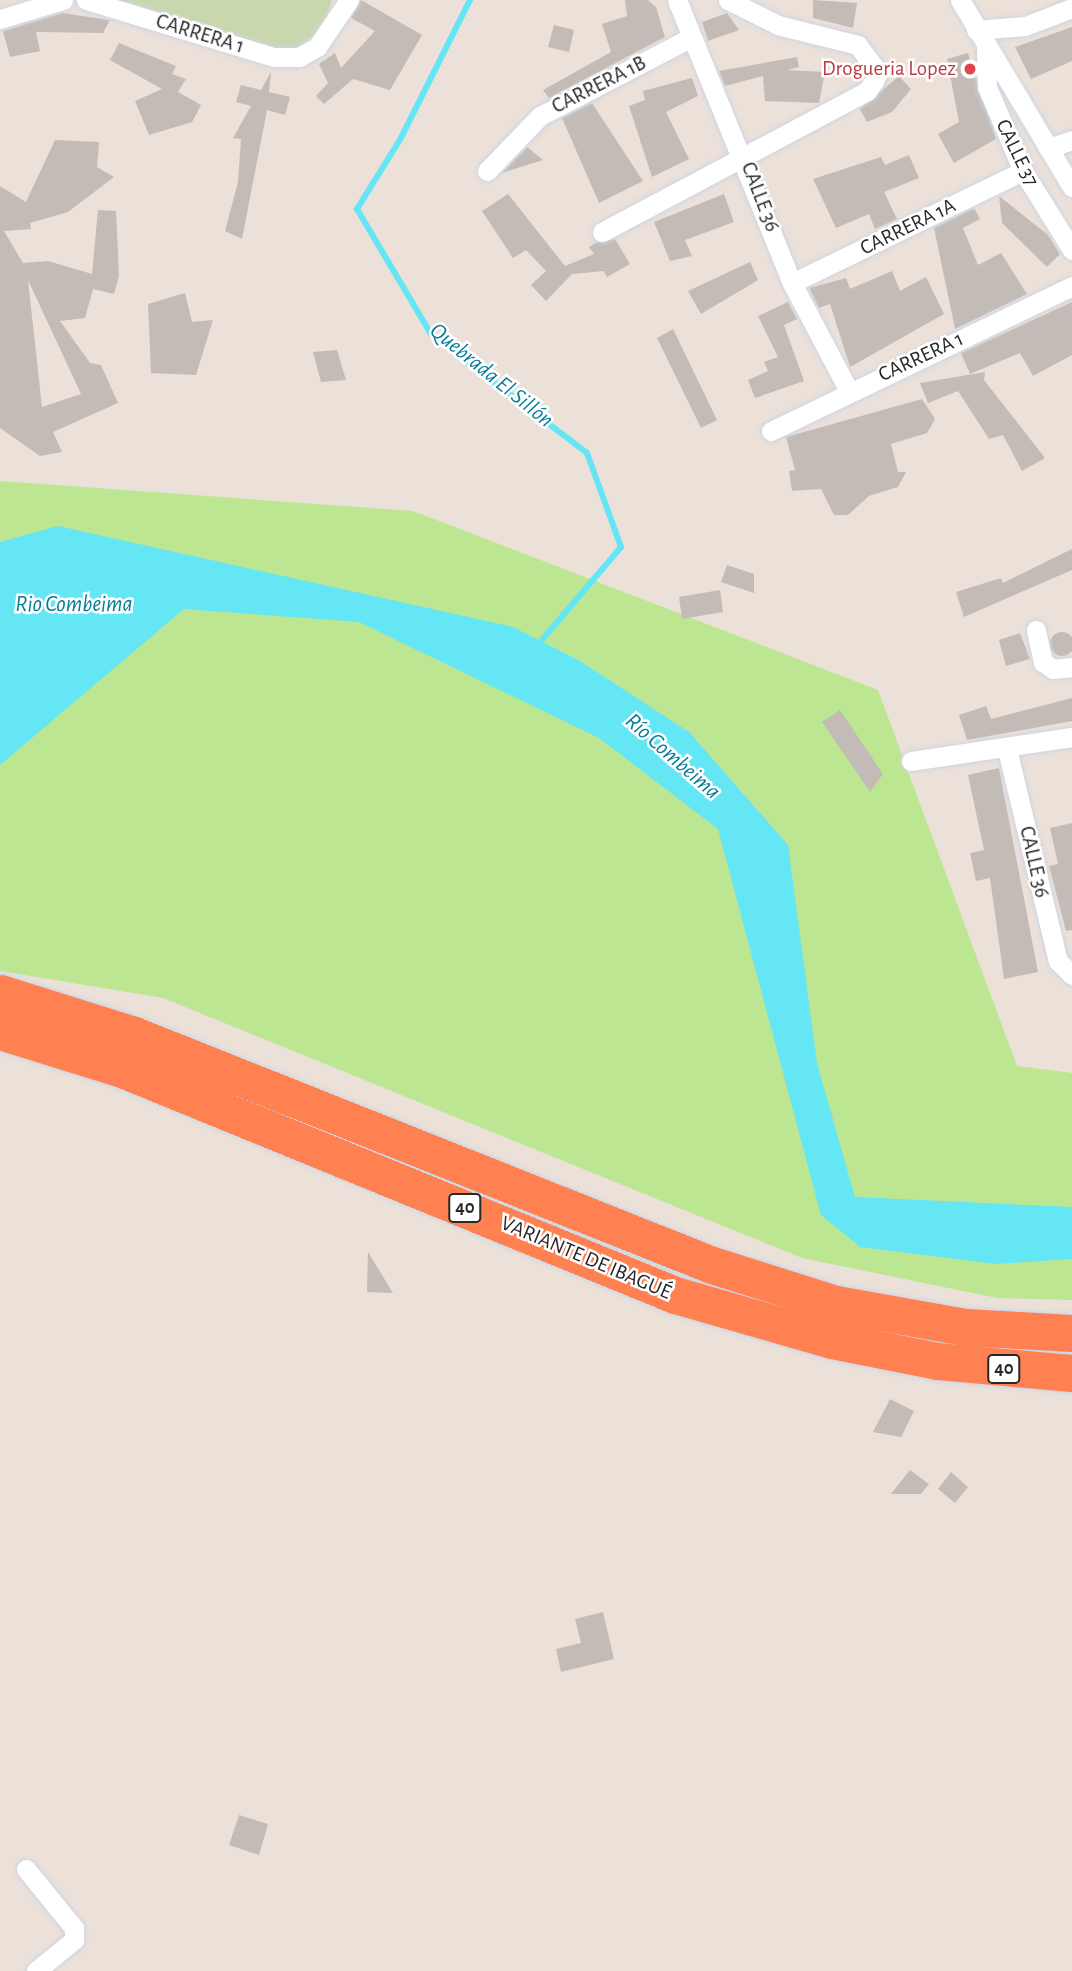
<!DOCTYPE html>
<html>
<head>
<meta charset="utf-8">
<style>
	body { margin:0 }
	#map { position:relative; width:1072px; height:1971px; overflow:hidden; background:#ece1d9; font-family:"Alegreya Sans",sans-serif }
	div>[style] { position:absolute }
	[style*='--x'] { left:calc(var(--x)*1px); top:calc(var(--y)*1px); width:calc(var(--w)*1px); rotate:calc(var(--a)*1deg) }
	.green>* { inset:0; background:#bce691 }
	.cemetery>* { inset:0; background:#c9d7af }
	.water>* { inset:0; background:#64e6f5 }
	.stream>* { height:6px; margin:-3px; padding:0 3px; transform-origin:3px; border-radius:3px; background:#64e6f5 }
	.building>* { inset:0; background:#c3bbb6 }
	.round { border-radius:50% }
	.roads { filter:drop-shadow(0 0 2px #ced5e3) drop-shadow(0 0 2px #ced5e3) }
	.street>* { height:19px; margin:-9.5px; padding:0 9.5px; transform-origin:9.5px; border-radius:9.5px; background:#fff }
	.highway>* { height:37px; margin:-18.5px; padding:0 18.5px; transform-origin:18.5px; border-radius:18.5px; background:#ff8051 }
	.dots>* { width:19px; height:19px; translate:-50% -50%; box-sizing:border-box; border:4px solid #fff; border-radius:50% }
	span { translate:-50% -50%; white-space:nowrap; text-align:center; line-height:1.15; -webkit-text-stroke:5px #fff; paint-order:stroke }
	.shield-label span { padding:2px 5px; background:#fff; border:2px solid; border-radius:5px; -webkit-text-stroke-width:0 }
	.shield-label { font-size:19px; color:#282828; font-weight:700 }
	.street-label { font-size:21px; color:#282828 }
	.health-label { font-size:21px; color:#be3a42 }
	.right { translate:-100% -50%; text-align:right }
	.water-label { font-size:23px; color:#067d98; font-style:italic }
</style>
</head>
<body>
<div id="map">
	<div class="green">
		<div style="clip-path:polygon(0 481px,413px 511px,878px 690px,1017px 1066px,1072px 1073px,1072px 1300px,997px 1298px,802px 1258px,163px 998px,0 971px)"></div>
	</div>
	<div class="cemetery">
		<div style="clip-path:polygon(96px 0,332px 0,323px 29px,290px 52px)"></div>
	</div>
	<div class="water">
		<div style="clip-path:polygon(58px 526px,513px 627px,580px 661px,689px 732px,788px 845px,817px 1063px,855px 1197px,1072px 1207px,1072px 1259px,996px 1264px,860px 1247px,821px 1215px,718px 829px,599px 738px,359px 622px,184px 609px,0 765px,0 542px)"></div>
	</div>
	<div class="stream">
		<div style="--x:470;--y:0;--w:154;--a:116.6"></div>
		<div style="--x:401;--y:138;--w:84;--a:121.8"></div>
		<div style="--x:357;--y:209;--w:145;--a:59.4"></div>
		<div style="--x:431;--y:334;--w:196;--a:37.3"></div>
		<div style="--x:587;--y:453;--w:100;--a:70.1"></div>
		<div style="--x:621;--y:547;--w:131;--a:130.4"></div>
	</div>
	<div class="building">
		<div style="clip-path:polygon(361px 0,422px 35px,390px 90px,353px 79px,324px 104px,316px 96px,328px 83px,319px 64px,335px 53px,341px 68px,375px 31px,351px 18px)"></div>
		<div style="clip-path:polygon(625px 0,648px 0,656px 7px,665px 37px,549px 98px,543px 90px,611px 52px,602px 24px,627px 16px)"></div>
		<div style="clip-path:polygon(813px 0,857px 3px,853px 28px,813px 18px)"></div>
		<div style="clip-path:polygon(62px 13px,110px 20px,103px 33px,36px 32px,40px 51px,10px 57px,3px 31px)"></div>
		<div style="clip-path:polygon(727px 13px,739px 30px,708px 41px,702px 22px)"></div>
		<div style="clip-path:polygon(554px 25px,574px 30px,569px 52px,548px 47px)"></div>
		<div style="clip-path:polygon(1072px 27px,1072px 61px,1031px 79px,1015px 47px)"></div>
		<div style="clip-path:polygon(119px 43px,176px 66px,172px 74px,186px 79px,178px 92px,201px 105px,192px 122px,149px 135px,135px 101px,162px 89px,110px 60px)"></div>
		<div style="clip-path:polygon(968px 53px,996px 139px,954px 163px,938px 134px,959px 122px,947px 59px)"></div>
		<div style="clip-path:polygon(797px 57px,799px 67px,787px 70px,825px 72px,819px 103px,765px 101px,763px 76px,725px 86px,719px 71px)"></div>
		<div style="clip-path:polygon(271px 72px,269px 92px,290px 97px,285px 115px,267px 110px,242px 239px,225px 231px,238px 182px,241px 139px,233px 138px,251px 106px,236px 102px,241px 85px,261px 90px)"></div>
		<div style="clip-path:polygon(899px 76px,911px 89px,892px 112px,867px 122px,860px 109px)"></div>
		<div style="clip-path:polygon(692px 78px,698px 96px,666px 112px,689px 159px,652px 177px,629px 106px,645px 100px,643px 91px)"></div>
		<div style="clip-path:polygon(592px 103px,643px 181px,599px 203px,562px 118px)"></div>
		<div style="clip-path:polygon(evenodd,55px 140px,99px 142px,97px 167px,114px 177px,68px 212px,30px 223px,31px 229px,4px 231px,23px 263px,48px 261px,92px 274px,98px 210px,116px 211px,119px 276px,114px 294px,93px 289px,85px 318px,60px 321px,90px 363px,101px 365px,118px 403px,53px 432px,62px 452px,40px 456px,0 428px,0 186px,26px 202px,55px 140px,28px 280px,81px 394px,42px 407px,28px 280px)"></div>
		<div style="clip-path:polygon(527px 147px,543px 160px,502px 173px)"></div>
		<div style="clip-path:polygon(909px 155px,919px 178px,884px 192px,897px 219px,875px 229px,869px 214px,836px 228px,813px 179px,881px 157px,885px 165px)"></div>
		<div style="clip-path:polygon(508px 194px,565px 266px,594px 254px,589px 247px,596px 243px,615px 239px,630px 264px,607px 277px,604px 271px,572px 274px,546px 301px,531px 285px,546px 271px,526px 250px,513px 258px,482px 211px)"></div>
		<div style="clip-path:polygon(724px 194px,734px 222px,685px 240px,692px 256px,670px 261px,654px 222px)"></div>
		<div style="clip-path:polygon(999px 196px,1048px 235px,1060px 254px,1047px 267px,1002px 223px)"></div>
		<div style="clip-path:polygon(974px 208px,980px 219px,963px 228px,978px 265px,1001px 253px,1027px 294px,955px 329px,934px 228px)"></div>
		<div style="clip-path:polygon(750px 262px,758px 280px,701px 314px,688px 291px)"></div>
		<div style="clip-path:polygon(892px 271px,900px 291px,926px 277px,944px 314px,850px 367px,830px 304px,819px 308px,809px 288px,846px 278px,850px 289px)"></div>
		<div style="clip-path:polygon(185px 293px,192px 322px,213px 320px,196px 375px,151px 373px,148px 304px)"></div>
		<div style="clip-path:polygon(788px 302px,797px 319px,784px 325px,804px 381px,755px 398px,748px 380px,768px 371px,764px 362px,778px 357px,758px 316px)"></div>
		<div style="clip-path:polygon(1072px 302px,1072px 355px,1033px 376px,1020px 353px,970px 374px,961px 353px)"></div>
		<div style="clip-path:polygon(673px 329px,717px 420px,701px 428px,657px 338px)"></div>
		<div style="clip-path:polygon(337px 350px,346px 380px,321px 382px,313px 352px)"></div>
		<div style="clip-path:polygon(985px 372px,984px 380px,1045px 458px,1022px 471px,1003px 435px,989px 439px,958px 391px,928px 403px,920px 383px)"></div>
		<div style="clip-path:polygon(922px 399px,935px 419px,927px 433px,891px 444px,898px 472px,906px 472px,898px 487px,869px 496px,848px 515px,834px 515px,821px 489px,792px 491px,789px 471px,795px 470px,786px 437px)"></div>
		<div style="clip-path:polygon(1072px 549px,1072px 570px,964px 617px,956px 592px,1001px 578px,1003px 583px)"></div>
		<div style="clip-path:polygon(727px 565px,754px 574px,754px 593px,721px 582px)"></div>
		<div style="clip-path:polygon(720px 590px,723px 612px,682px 619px,679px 597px)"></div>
		<div class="round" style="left:1050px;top:632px;width:24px;height:24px"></div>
		<div style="clip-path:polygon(1020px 633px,1030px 659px,1006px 666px,999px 640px)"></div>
		<div style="clip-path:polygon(1072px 698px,1072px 721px,967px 740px,959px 715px,986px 706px,991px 719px)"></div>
		<div style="clip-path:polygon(840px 710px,883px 774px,870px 792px,822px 722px)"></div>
		<div style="clip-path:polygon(999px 768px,1038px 972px,1004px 979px,990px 878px,976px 881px,970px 853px,984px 850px,968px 775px)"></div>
		<div style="clip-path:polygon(1072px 823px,1072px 930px,1066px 931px,1049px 866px,1058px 864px,1050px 828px)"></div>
		<div style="clip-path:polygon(368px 1252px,393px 1293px,367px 1292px)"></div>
		<div style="clip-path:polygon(890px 1399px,914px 1411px,901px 1437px,873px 1432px)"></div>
		<div style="clip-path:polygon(910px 1470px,929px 1484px,921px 1494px,891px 1494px)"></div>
		<div style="clip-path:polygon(951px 1472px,968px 1487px,955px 1503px,938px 1489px)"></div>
		<div style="clip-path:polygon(603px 1612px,614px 1659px,561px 1672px,556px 1649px,581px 1643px,575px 1619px)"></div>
		<div style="clip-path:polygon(239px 1815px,268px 1824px,259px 1855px,229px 1845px)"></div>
	</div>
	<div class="roads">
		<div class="street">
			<div style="--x:86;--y:0;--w:196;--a:16.9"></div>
			<div style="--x:274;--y:57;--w:25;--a:0"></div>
			<div style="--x:299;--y:57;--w:21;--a:-29"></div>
			<div style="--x:317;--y:47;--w:57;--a:-55.8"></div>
			<div style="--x:677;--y:0;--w:305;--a:67.9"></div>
			<div style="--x:792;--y:283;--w:122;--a:62.2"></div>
			<div style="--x:960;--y:0;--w:218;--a:59.1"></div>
			<div style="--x:0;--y:19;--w:66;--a:-16.8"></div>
			<div style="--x:976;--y:30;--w:49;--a:-4.7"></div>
			<div style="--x:1025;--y:26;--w:50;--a:-21"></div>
			<div style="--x:986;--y:47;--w:40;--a:88.6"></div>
			<div style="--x:987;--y:87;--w:91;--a:66.8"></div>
			<div style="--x:1023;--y:171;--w:93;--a:58.2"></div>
			<div style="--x:1048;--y:148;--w:25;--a:-18"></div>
			<div style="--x:487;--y:171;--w:76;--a:-46.1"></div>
			<div style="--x:540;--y:116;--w:167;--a:-27.5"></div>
			<div style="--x:602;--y:232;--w:300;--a:-28"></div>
			<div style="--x:867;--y:91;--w:12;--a:-55"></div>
			<div style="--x:874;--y:81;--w:10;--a:-66"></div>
			<div style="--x:878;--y:72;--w:34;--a:-127"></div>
			<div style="--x:858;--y:45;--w:82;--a:-166"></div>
			<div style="--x:778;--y:25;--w:56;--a:-153.4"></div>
			<div style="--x:792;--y:283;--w:257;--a:-25.9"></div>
			<div style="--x:771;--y:431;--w:334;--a:-25.7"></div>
			<div style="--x:1036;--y:630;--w:33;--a:78"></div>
			<div style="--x:1043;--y:662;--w:12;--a:35"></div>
			<div style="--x:1053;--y:669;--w:19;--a:-6"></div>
			<div style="--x:1007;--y:749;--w:218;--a:76.5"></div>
			<div style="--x:1058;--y:961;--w:20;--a:45"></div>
			<div style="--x:911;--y:761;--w:163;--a:-8.5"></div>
			<div style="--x:26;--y:1869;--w:76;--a:50.9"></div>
			<div style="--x:74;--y:1928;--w:12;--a:90"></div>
			<div style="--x:74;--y:1940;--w:49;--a:140.8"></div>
		</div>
		<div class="highway">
			<div style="--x:0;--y:993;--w:140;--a:17.4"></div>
			<div style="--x:134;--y:1035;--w:622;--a:21.7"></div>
			<div style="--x:712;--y:1265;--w:130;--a:17.5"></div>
			<div style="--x:836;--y:1304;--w:131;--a:10.1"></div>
			<div style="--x:965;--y:1327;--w:107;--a:3.2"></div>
			<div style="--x:0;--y:1031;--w:128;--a:17.3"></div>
			<div style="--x:122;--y:1069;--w:597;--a:22.23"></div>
			<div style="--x:675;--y:1295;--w:163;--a:16"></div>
			<div style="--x:832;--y:1340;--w:107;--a:11.3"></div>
			<div style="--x:937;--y:1361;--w:136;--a:5.1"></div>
		</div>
	</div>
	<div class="dots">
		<div style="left:970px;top:69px;background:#e0444e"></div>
	</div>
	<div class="shield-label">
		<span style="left:465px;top:1208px">40</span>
		<span style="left:1004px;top:1369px">40</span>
	</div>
	<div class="street-label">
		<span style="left:200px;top:34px;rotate:17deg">CARRERA 1</span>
		<span style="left:599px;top:85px;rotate:-27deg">CARRERA 1B</span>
		<span style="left:1017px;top:153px;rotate:64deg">CALLE 37</span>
		<span style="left:760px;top:197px;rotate:69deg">CALLE 36</span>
		<span style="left:908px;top:227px;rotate:-26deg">CARRERA 1A</span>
		<span style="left:921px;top:357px;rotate:-25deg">CARRERA 1</span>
		<span style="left:1034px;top:862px;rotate:77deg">CALLE 36</span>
		<span style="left:586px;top:1258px;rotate:23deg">VARIANTE DE IBAGUÉ</span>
	</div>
	<div class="health-label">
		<span class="right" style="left:956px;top:69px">Drogueria Lopez</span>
	</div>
	<div class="water-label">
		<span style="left:491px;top:376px;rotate:39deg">Quebrada El Sillón</span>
		<span style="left:74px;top:605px">Rio Combeima</span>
		<span style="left:672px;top:757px;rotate:41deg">Río Combeima</span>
	</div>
</div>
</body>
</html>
